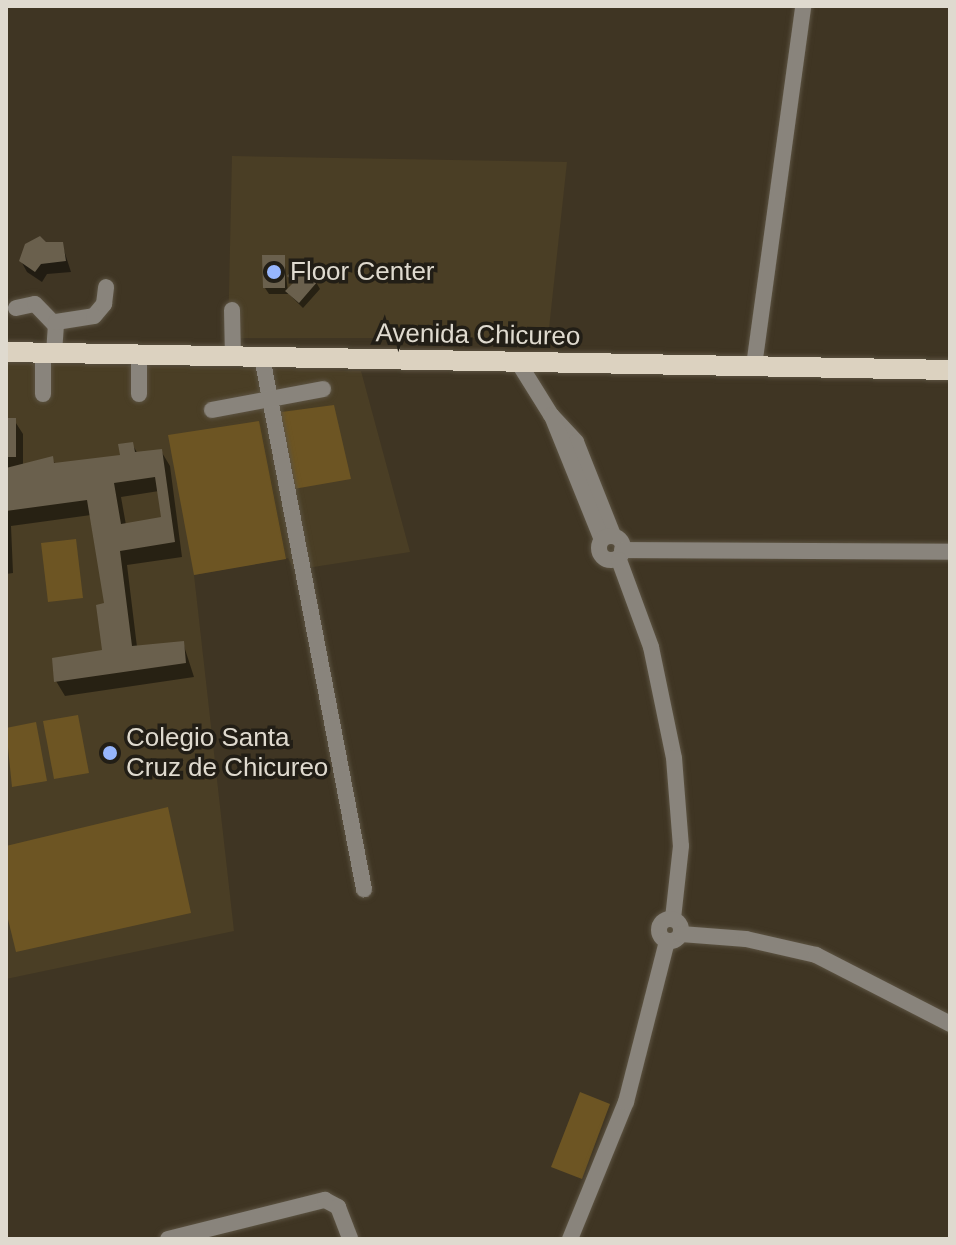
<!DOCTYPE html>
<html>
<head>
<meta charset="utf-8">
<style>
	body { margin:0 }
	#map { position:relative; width:956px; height:1245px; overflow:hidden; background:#3f3523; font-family:Arial,sans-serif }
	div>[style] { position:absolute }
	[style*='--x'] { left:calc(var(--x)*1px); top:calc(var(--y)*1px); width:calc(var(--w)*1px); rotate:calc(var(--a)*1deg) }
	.built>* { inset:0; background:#4a3e25 }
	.green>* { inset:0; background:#6d5523 }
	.shadow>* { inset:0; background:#0007 }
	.building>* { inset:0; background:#6a604d }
	.roads { filter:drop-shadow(0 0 2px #5c5342) drop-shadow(0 0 2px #5c5342) }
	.minor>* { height:16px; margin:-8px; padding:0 8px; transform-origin:8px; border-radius:8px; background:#89847c }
	.minor>.ring { margin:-8px; padding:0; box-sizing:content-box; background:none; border:16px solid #89847c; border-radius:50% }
	.major>* { height:20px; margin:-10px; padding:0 10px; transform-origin:10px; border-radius:10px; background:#dcd2c0 }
	.dots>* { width:22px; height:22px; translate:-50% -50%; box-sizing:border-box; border:4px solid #221e16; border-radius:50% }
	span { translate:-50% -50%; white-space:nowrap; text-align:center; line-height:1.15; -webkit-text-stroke:7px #221e16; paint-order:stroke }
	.poi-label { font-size:26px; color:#dfdacf }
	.left { translate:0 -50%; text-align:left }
	.street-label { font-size:26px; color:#dfdacf }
	.frame { position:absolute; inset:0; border:8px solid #dfdacf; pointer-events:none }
</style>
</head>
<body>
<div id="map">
	<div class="built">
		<div style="clip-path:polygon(232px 156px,567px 162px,548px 338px,228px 338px)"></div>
		<div style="clip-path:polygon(6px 363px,361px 371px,410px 552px,294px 570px,288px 558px,194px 575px,234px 931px,6px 979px)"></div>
	</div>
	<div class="green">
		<div style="clip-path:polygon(334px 405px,351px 479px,288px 490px,274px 413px)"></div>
		<div style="clip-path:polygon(259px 421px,286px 559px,194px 575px,168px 435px)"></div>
		<div style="clip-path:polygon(76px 539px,83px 598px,48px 602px,41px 543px)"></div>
		<div style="clip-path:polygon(78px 715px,89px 773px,54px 779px,43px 721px)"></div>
		<div style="clip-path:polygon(36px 722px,47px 781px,12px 787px,6px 728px)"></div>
		<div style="clip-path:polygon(168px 807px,191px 913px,16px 952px,6px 911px,6px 846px)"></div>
		<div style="clip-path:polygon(580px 1092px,610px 1104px,582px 1179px,551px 1167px)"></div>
	</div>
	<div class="shadow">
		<div style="clip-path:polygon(45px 244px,62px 244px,71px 272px,47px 274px,42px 282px,27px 272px,21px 261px)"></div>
		<div style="clip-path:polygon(284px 257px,288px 292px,294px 284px,290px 276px,316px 282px,320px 289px,303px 308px,289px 294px,269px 294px,265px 288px)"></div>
		<div style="clip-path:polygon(evenodd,6px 420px,14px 420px,23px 434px,23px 468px,52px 459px,56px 465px,123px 457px,132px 444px,138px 454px,161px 451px,170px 466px,182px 557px,127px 565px,137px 647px,183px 643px,194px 677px,65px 696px,56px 681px,104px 652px,106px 605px,91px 515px,11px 526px,13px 573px,6px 574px,6px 420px,159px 491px,164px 519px,126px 525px,121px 497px,159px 491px)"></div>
	</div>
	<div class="building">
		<div style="clip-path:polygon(40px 236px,46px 242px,63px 242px,66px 261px,41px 264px,35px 272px,19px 261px,25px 244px)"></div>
		<div style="clip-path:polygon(262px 255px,285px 255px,285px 288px,263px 288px)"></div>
		<div style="clip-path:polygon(298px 264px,318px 281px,299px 303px,285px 291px,294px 282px,287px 276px)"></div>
		<div style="clip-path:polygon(6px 418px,16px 418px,16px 457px,6px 457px)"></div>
		<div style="clip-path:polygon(evenodd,133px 442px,135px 452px,162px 449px,175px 542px,120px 551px,132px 646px,184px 641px,186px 663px,54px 682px,52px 658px,102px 650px,96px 605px,104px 603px,87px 500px,6px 511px,6px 468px,53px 456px,54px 463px,120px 455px,118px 444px,133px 442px,155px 477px,161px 517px,121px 524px,114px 483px,155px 477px)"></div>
	</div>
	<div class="roads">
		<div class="minor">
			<div style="--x:16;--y:308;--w:19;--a:-12"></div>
			<div style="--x:35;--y:304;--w:29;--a:46"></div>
			<div style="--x:232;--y:310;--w:47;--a:88.8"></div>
			<div style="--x:43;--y:353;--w:41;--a:90"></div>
			<div style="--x:54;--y:353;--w:31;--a:-86"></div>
			<div style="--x:56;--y:322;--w:38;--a:-9"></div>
			<div style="--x:94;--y:316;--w:16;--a:-50"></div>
			<div style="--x:104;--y:304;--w:17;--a:-83"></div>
			<div style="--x:262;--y:357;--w:542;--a:79.15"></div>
			<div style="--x:518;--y:362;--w:62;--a:58.1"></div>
			<div style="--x:551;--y:415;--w:37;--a:47"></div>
			<div style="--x:576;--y:442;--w:100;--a:68.3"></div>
			<div style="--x:754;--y:366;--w:363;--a:-82.2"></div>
			<div style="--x:139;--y:394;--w:39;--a:-90"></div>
			<div style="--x:212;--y:410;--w:113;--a:-10.7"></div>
			<div style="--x:552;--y:416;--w:131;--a:68"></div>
			<div class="ring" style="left:599px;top:536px;width:8px;height:8px"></div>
			<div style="--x:622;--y:550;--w:328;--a:0.3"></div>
			<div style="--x:619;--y:560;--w:93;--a:69.8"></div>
			<div style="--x:651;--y:647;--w:113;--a:78.3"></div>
			<div style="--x:674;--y:758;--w:88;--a:85.5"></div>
			<div style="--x:681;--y:846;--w:73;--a:96.3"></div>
			<div class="ring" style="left:659px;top:919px;width:6px;height:6px"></div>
			<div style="--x:681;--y:934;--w:65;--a:4.4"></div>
			<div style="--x:746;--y:939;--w:72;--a:12.9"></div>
			<div style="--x:816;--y:955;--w:151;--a:27.2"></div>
			<div style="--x:168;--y:1239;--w:162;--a:-14"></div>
			<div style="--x:325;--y:1200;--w:15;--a:28"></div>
			<div style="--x:338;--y:1207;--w:34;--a:69"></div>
			<div style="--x:570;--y:1239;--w:148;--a:-67.8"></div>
			<div style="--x:626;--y:1102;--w:166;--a:-75.7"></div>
		</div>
		<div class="major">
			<div style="--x:6;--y:352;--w:944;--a:1.09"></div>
		</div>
	</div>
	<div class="dots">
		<div style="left:274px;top:272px;background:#97b6fd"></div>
		<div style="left:110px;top:753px;background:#97b6fd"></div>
	</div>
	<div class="poi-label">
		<span class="left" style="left:290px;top:272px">Floor Center</span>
		<span class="left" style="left:126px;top:753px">Colegio Santa<br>Cruz de Chicureo</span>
	</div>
	<div class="street-label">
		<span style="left:478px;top:335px;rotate:1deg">Avenida Chicureo</span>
	</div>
	<div class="frame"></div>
</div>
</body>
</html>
